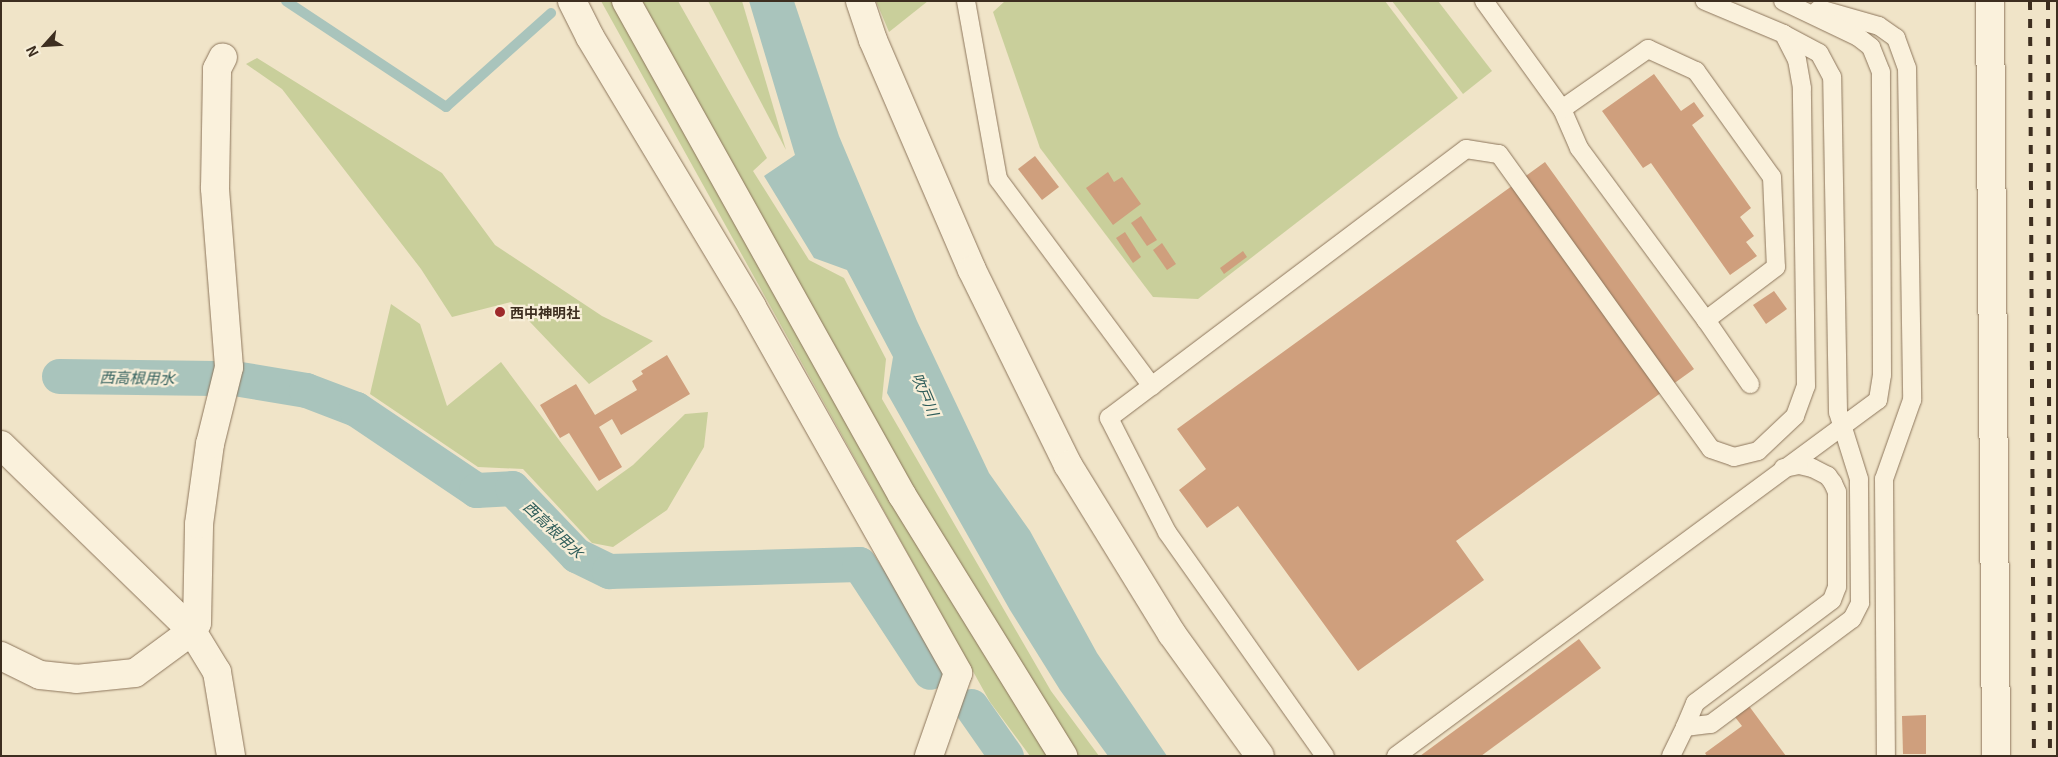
<!DOCTYPE html>
<html>
<head>
<meta charset="utf-8">
<style>
	body { margin:0 }
	#map { position:relative; width:2058px; height:757px; overflow:hidden; background:#f0e4c8; font-family:Georgia,"Noto Sans JP",serif }
	div>[style] { position:absolute }
	[style*='--x'] { left:calc(var(--x)*1px); top:calc(var(--y)*1px); width:calc(var(--w)*1px); rotate:calc(var(--a)*1deg) }
	.green>* { inset:0; background:#c9cf9b }
	.water>* { inset:0; background:#a9c4bc }
	.stream>* { height:10px; margin:-5px; padding:0 5px; transform-origin:5px; border-radius:5px; background:#a9c4bc }
	.canal>* { height:35px; margin:-17.5px; padding:0 17.5px; transform-origin:17.5px; border-radius:17.5px; background:#a9c4bc }
	.building>* { inset:0; background:#cf9f7d }
	.roads { filter:drop-shadow(0 0 1px #8d765c) drop-shadow(0 0 1px #8d765c) }
	.lane>* { height:18px; margin:-9px; padding:0 9px; transform-origin:9px; border-radius:9px; background:#faf1dc }
	.street>* { height:28px; margin:-14px; padding:0 14px; transform-origin:14px; border-radius:14px; background:#faf1dc }
	.rail>* { height:4px; margin-top:-2px; transform-origin:0; background:repeating-linear-gradient(90deg,#3d2e20 0 9px,transparent 0 18px) }
	.dots>* { width:14px; height:14px; translate:-50% -50%; box-sizing:border-box; border:2px solid #f7eed8; border-radius:50% }
	span { translate:-50% -50%; white-space:nowrap; text-align:center; line-height:1.15; -webkit-text-stroke:4.5px #f7eed8; paint-order:stroke }
	.poi-label { font-size:14px; color:#3d2e20; font-weight:700 }
	.left { translate:0 -50%; text-align:left }
	.water-label { font-size:15px; color:#2f5d5a; font-style:italic }
	.frame { position:absolute; inset:0; border:2px solid #3d2e20; pointer-events:none }
	.north { position:absolute; left:20px; top:20px; width:50px; height:50px; -webkit-text-stroke:4px #f7eed8; paint-order:stroke; rotate:244deg; font-size:14px; font-weight:700; line-height:20px; text-align:center; color:#3d2e20 }
	.north::after { content:''; display:block; margin:auto; width:18px; height:22px; background:#3d2e20; clip-path:polygon(50% 0,100% 100%,50% 72%,0 100%) }
</style>
</head>
<body>
<div id="map">
	<div class="green">
		<div style="clip-path:polygon(601px 1px,678px 1px,767px 158px,753px 171px,809px 260px,844px 278px,886px 359px,882px 399px,1051px 691px,1099px 756px,1030px 756px,990px 702px)"></div>
		<div style="clip-path:polygon(708px 1px,742px 1px,786px 150px)"></div>
		<div style="clip-path:polygon(876px 1px,928px 1px,889px 32px)"></div>
		<div style="clip-path:polygon(1005px 1px,1385px 1px,1458px 98px,1198px 299px,1153px 297px,1040px 148px,993px 12px)"></div>
		<div style="clip-path:polygon(1392px 1px,1438px 1px,1492px 71px,1463px 94px)"></div>
		<div style="clip-path:polygon(257px 58px,442px 173px,495px 245px,602px 316px,653px 341px,589px 384px,511px 302px,452px 317px,421px 269px,282px 89px,246px 64px)"></div>
		<div style="clip-path:polygon(391px 304px,420px 324px,447px 406px,501px 362px,597px 491px,633px 465px,685px 414px,708px 412px,704px 447px,667px 510px,613px 547px,592px 543px,523px 469px,478px 467px,370px 394px)"></div>
	</div>
	<div class="water">
		<div style="clip-path:polygon(749px 1px,794px 1px,839px 136px,917px 321px,989px 473px,1030px 531px,1097px 653px,1167px 756px,1108px 756px,1060px 690px,1010px 610px,887px 393px,893px 357px,847px 270px,814px 258px,764px 176px,795px 155px)"></div>
	</div>
	<div class="stream">
		<div style="--x:286;--y:1;--w:192;--a:33.5"></div>
		<div style="--x:446;--y:107;--w:141;--a:-41.8"></div>
	</div>
	<div class="canal">
		<div style="--x:59;--y:376;--w:156;--a:0.7"></div>
		<div style="--x:240;--y:379;--w:67;--a:9.5"></div>
		<div style="--x:306;--y:390;--w:53;--a:20.8"></div>
		<div style="--x:356;--y:409;--w:145;--a:34"></div>
		<div style="--x:476;--y:490;--w:36;--a:-3"></div>
		<div style="--x:512;--y:488;--w:93;--a:46.3"></div>
		<div style="--x:576;--y:555;--w:37;--a:26"></div>
		<div style="--x:609;--y:571;--w:250;--a:-1.6"></div>
		<div style="--x:859;--y:564;--w:129;--a:56.7"></div>
		<div style="--x:971;--y:706;--w:61;--a:55"></div>
	</div>
	<div class="building">
		<div style="clip-path:polygon(1654px 74px,1681px 111px,1694px 102px,1704px 116px,1692px 125px,1751px 208px,1740px 217px,1754px 236px,1746px 242px,1757px 256px,1730px 275px,1651px 163px,1643px 168px,1602px 111px)"></div>
		<div style="clip-path:polygon(1035px 156px,1059px 187px,1042px 200px,1018px 169px)"></div>
		<div style="clip-path:polygon(1545px 162px,1694px 369px,1456px 541px,1484px 580px,1358px 671px,1238px 506px,1207px 528px,1179px 490px,1206px 469px,1177px 429px)"></div>
		<div style="clip-path:polygon(1108px 172px,1114px 182px,1122px 177px,1141px 204px,1113px 225px,1086px 188px)"></div>
		<div style="clip-path:polygon(1141px 216px,1157px 240px,1147px 246px,1131px 223px)"></div>
		<div style="clip-path:polygon(1125px 232px,1141px 257px,1133px 263px,1116px 238px)"></div>
		<div style="clip-path:polygon(1162px 243px,1176px 264px,1167px 270px,1153px 250px)"></div>
		<div style="clip-path:polygon(1243px 251px,1247px 257px,1224px 274px,1220px 268px)"></div>
		<div style="clip-path:polygon(1774px 291px,1787px 309px,1766px 324px,1753px 305px)"></div>
		<div style="clip-path:polygon(667px 355px,690px 394px,621px 435px,612px 419px,599px 427px,622px 467px,599px 481px,569px 433px,560px 438px,540px 405px,576px 384px,595px 415px,637px 390px,632px 381px,643px 374px,641px 371px)"></div>
		<div style="clip-path:polygon(1579px 639px,1601px 668px,1481px 756px,1420px 756px)"></div>
		<div style="clip-path:polygon(1749px 706px,1786px 756px,1707px 756px,1705px 753px,1742px 726px,1735px 717px)"></div>
		<div style="clip-path:polygon(1926px 715px,1926px 754px,1903px 754px,1902px 716px)"></div>
	</div>
	<div class="roads">
		<div class="lane">
			<div style="--x:966;--y:1;--w:181;--a:79.8"></div>
			<div style="--x:998;--y:179;--w:258;--a:53.4"></div>
			<div style="--x:1484;--y:1;--w:133;--a:54.2"></div>
			<div style="--x:1562;--y:109;--w:43;--a:66.4"></div>
			<div style="--x:1579;--y:148;--w:214;--a:53.6"></div>
			<div style="--x:1706;--y:320;--w:78;--a:55.5"></div>
			<div style="--x:1819;--y:9;--w:62;--a:15.8"></div>
			<div style="--x:1879;--y:26;--w:21;--a:35"></div>
			<div style="--x:1896;--y:38;--w:32;--a:70"></div>
			<div style="--x:1907;--y:68;--w:332;--a:89.1"></div>
			<div style="--x:1912;--y:400;--w:84;--a:109.5"></div>
			<div style="--x:1884;--y:479;--w:277;--a:89.6"></div>
			<div style="--x:1562;--y:109;--w:105;--a:-34.9"></div>
			<div style="--x:1648;--y:49;--w:53;--a:24.6"></div>
			<div style="--x:1696;--y:71;--w:130;--a:54.4"></div>
			<div style="--x:1772;--y:177;--w:90;--a:87.5"></div>
			<div style="--x:1776;--y:267;--w:88;--a:142.9"></div>
			<div style="--x:1685;--y:727;--w:26;--a:-67"></div>
			<div style="--x:1695;--y:703;--w:171;--a:-36.9"></div>
			<div style="--x:1832;--y:600;--w:14;--a:-69"></div>
			<div style="--x:1837;--y:587;--w:95;--a:-90"></div>
			<div style="--x:1837;--y:492;--w:10;--a:-114"></div>
			<div style="--x:1833;--y:483;--w:9;--a:-126"></div>
			<div style="--x:1828;--y:476;--w:18;--a:-153"></div>
			<div style="--x:1812;--y:468;--w:13;--a:-167"></div>
			<div style="--x:1799;--y:465;--w:16;--a:169"></div>
			<div style="--x:1325;--y:756;--w:274;--a:-125.2"></div>
			<div style="--x:1167;--y:532;--w:128;--a:-117"></div>
			<div style="--x:1109;--y:418;--w:447;--a:-37"></div>
			<div style="--x:1466;--y:149;--w:33;--a:9"></div>
			<div style="--x:1499;--y:154;--w:363;--a:54.3"></div>
			<div style="--x:1711;--y:449;--w:24;--a:19"></div>
			<div style="--x:1734;--y:457;--w:25;--a:-14"></div>
			<div style="--x:1758;--y:451;--w:51;--a:-43.4"></div>
			<div style="--x:1795;--y:416;--w:32;--a:-70"></div>
			<div style="--x:1806;--y:386;--w:298;--a:-90.8"></div>
			<div style="--x:1802;--y:88;--w:28;--a:-100"></div>
			<div style="--x:1797;--y:60;--w:29;--a:-117"></div>
			<div style="--x:1396;--y:756;--w:599;--a:-36.45"></div>
			<div style="--x:1878;--y:400;--w:25;--a:-81"></div>
			<div style="--x:1882;--y:375;--w:303;--a:-90.2"></div>
			<div style="--x:1881;--y:72;--w:27;--a:-112"></div>
			<div style="--x:1871;--y:47;--w:16;--a:-142"></div>
			<div style="--x:1858;--y:37;--w:83;--a:-154.4"></div>
			<div style="--x:1671;--y:756;--w:32;--a:-64"></div>
			<div style="--x:1685;--y:727;--w:26;--a:-7"></div>
			<div style="--x:1711;--y:724;--w:176;--a:-36.7"></div>
			<div style="--x:1852;--y:619;--w:18;--a:-63"></div>
			<div style="--x:1860;--y:603;--w:124;--a:-90.5"></div>
			<div style="--x:1859;--y:479;--w:70;--a:-107.4"></div>
			<div style="--x:1838;--y:412;--w:335;--a:-91"></div>
			<div style="--x:1832;--y:77;--w:27;--a:-118"></div>
			<div style="--x:1819;--y:53;--w:40;--a:-152"></div>
			<div style="--x:1784;--y:34;--w:86;--a:-157.3"></div>
		</div>
		<div class="street">
			<div style="--x:572;--y:1;--w:40;--a:63.4"></div>
			<div style="--x:590;--y:37;--w:315;--a:59"></div>
			<div style="--x:752;--y:307;--w:420;--a:60.6"></div>
			<div style="--x:958;--y:673;--w:88;--a:109.3"></div>
			<div style="--x:626;--y:1;--w:566;--a:60.81"></div>
			<div style="--x:902;--y:495;--w:307;--a:58.3"></div>
			<div style="--x:860;--y:1;--w:41;--a:71.6"></div>
			<div style="--x:873;--y:40;--w:250;--a:66.7"></div>
			<div style="--x:972;--y:270;--w:217;--a:63.8"></div>
			<div style="--x:1068;--y:465;--w:198;--a:58.4"></div>
			<div style="--x:1172;--y:634;--w:150;--a:54.2"></div>
			<div style="--x:1990;--y:1;--w:755;--a:89.54"></div>
			<div style="--x:1;--y:445;--w:267;--a:44.2"></div>
			<div style="--x:192;--y:631;--w:48;--a:58.6"></div>
			<div style="--x:217;--y:672;--w:85;--a:80.5"></div>
			<div style="--x:1;--y:656;--w:43;--a:26"></div>
			<div style="--x:40;--y:675;--w:36;--a:6"></div>
			<div style="--x:76;--y:679;--w:59;--a:-5.8"></div>
			<div style="--x:135;--y:673;--w:71;--a:-36.4"></div>
			<div style="--x:192;--y:631;--w:9;--a:-58"></div>
			<div style="--x:197;--y:623;--w:99;--a:-88.8"></div>
			<div style="--x:199;--y:524;--w:81;--a:-82.2"></div>
			<div style="--x:210;--y:444;--w:79;--a:-76.1"></div>
			<div style="--x:229;--y:367;--w:180;--a:-94.5"></div>
			<div style="--x:215;--y:188;--w:119;--a:-89"></div>
			<div style="--x:217;--y:69;--w:13;--a:-63"></div>
		</div>
	</div>
	<div class="rail">
		<div style="--x:2030;--y:1;--w:755;--a:89.7"></div>
		<div style="--x:2048;--y:1;--w:755;--a:89.85"></div>
	</div>
	<div class="dots">
		<div style="left:500px;top:312px;background:#9e2a2b"></div>
	</div>
	<div class="poi-label">
		<span class="left" style="left:510px;top:312px">西中神明社</span>
	</div>
	<div class="water-label">
		<span style="left:137px;top:377px;rotate:1deg">西高根用水</span>
		<span style="left:926px;top:394px;rotate:67deg">吹戸川</span>
		<span style="left:554px;top:529px;rotate:43deg">西高根用水</span>
	</div>
	<div class="frame"></div>
	<div class="north">N</div>
</div>
</body>
</html>
